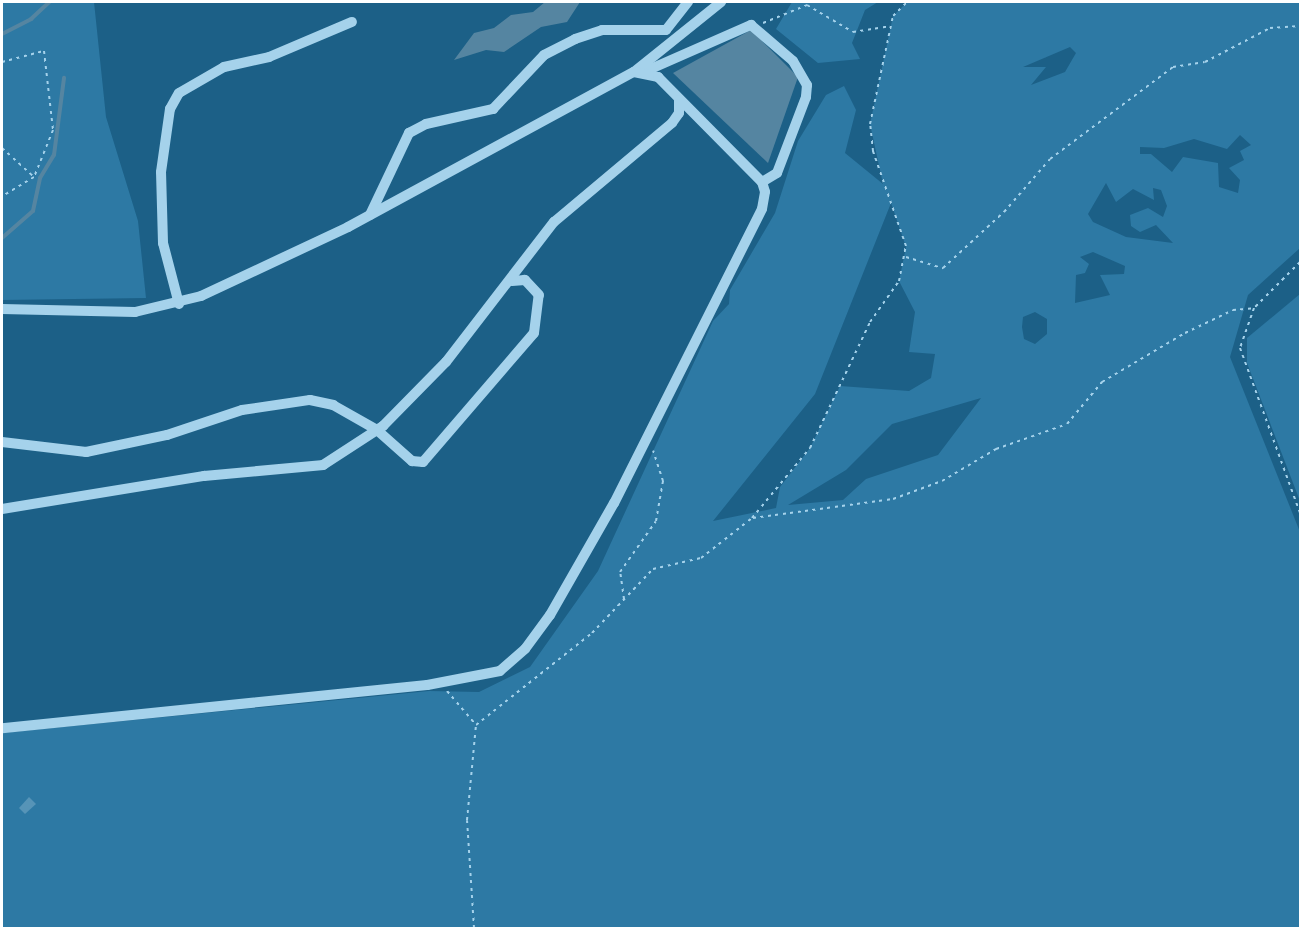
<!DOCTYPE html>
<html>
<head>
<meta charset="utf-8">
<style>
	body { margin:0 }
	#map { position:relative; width:1302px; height:930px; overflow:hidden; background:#1c6087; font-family:Mulish,sans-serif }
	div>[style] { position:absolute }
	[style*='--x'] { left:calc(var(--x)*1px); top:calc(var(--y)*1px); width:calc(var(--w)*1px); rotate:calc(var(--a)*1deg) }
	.green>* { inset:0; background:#2d79a4 }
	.water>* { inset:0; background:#5585a1 }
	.stream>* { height:4px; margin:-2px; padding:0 2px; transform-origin:2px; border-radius:2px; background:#5585a1 }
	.building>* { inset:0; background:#5694b7 }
	.path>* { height:2px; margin-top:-1px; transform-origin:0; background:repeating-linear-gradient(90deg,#a5d2eb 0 3px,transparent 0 7.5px) }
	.minor>* { height:10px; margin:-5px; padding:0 5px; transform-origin:5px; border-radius:5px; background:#a5d2eb }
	span { translate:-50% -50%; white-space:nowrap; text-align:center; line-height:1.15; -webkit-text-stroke:4.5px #1c6087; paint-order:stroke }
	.frame { position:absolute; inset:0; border:3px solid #fff; pointer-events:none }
</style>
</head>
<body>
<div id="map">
	<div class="green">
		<div style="clip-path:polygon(2px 2px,94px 2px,106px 117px,138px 221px,146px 298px,2px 300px)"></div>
		<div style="clip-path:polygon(792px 2px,878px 2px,865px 10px,852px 43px,860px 59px,818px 63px,776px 29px)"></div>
		<div style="clip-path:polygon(evenodd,907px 2px,1300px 2px,1300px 248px,1248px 295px,1230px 357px,1300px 532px,1300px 928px,2px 928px,2px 733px,429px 691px,479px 692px,530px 667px,598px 571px,713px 321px,729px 304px,730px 290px,775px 213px,798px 141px,826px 95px,844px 86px,856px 110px,845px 153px,883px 184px,870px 124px,893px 16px,907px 2px,1070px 47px,1076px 53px,1065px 72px,1031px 85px,1046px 67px,1023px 67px,1070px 47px,907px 2px,1240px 135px,1251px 145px,1240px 151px,1244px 160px,1229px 168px,1240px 180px,1238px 193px,1219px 187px,1218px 163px,1183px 157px,1172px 172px,1151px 154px,1140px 154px,1140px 147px,1164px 148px,1194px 139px,1227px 149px,1240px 135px,907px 2px,1106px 183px,1116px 202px,1133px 189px,1154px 200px,1153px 188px,1161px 190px,1167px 206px,1163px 217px,1148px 208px,1130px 215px,1131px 226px,1140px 232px,1156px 225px,1173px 243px,1126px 237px,1093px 222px,1088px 214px,1106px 183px,907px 2px,891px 203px,906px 247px,899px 281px,915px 312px,909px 352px,935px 354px,931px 378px,909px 391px,840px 386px,810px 448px,780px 487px,776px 508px,713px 521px,815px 394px,891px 203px,907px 2px,1093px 252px,1125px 266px,1124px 274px,1100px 275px,1110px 295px,1075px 303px,1076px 275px,1085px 273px,1089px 264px,1080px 257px,1093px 252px,907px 2px,1035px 312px,1047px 319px,1047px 334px,1035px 344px,1024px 339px,1022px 327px,1023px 317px,1035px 312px,907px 2px,981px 398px,938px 455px,866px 479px,843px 500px,788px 505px,846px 470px,892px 424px,981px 398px)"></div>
		<div style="clip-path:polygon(1300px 294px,1300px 501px,1247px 363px,1247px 338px)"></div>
	</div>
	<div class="water">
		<div style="clip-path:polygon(545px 2px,580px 2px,567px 22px,541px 27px,504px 52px,486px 50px,454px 60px,474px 33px,494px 28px,511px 15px,533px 12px)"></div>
		<div style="clip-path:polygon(751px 30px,798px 77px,768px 163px,673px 73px)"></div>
	</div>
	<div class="stream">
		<div style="--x:2;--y:34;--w:33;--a:-27"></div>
		<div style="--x:31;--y:19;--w:25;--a:-43"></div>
		<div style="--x:2;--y:238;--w:41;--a:-41.1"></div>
		<div style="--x:33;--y:211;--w:34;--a:-78"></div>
		<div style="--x:40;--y:178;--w:27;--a:-59"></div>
		<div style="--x:54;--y:155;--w:78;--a:-82.6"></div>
	</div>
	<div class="building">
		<div style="clip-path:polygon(29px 797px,36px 804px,25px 814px,19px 808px)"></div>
	</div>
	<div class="path">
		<div style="--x:763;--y:23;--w:48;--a:-22.2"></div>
		<div style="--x:807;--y:5;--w:53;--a:30.4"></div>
		<div style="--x:853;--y:32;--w:37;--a:-9"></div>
		<div style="--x:2;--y:62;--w:43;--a:-14.7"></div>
		<div style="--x:44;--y:51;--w:80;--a:83.5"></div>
		<div style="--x:53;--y:130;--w:51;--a:112"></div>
		<div style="--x:34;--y:177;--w:37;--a:149"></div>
		<div style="--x:2;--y:148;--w:43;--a:42.2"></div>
		<div style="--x:906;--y:257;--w:39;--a:17"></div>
		<div style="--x:943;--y:268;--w:83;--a:-42.6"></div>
		<div style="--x:1004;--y:212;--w:70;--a:-49"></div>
		<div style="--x:1050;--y:159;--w:154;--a:-36.8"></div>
		<div style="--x:1173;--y:67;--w:32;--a:-9"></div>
		<div style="--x:1205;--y:62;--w:73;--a:-27.6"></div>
		<div style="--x:1270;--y:28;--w:30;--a:-4"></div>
		<div style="--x:1300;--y:262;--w:65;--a:135"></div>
		<div style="--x:1254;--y:308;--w:42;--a:109.3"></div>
		<div style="--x:1240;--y:348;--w:176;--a:70"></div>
		<div style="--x:753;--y:518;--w:141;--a:-7.7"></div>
		<div style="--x:893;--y:499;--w:52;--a:-20.2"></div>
		<div style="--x:942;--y:481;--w:63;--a:-30.7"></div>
		<div style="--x:996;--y:449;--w:75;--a:-19.4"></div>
		<div style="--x:1067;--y:424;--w:55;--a:-50.2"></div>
		<div style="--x:1102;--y:382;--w:96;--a:-30.6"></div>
		<div style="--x:1185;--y:333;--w:53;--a:-25.6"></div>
		<div style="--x:1233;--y:310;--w:21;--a:-5"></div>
		<div style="--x:624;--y:599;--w:27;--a:-98"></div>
		<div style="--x:620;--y:572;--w:62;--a:-54.8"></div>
		<div style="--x:656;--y:521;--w:41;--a:-80.1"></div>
		<div style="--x:663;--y:481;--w:32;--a:-108"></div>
		<div style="--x:447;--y:691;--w:45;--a:49.5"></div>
		<div style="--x:474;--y:928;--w:108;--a:-93.7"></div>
		<div style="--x:467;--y:820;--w:95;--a:-84.6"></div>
		<div style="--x:476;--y:725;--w:148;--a:-38.4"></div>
		<div style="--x:592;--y:633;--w:88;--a:-46.4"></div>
		<div style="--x:653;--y:569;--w:49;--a:-12.9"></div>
		<div style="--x:701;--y:558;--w:65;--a:-38.1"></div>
		<div style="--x:752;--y:518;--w:91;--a:-50.4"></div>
		<div style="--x:810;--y:448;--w:140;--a:-64.5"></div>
		<div style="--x:870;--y:322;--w:50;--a:-54.7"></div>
		<div style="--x:899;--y:281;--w:36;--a:-79"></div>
		<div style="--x:906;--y:246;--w:101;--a:-109.2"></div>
		<div style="--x:873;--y:151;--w:27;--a:-96"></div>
		<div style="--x:870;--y:124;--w:110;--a:-78"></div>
		<div style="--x:893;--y:16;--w:20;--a:-45"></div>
	</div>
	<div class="minor">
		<div style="--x:646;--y:71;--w:115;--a:-23.7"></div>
		<div style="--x:751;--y:25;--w:55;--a:40.6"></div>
		<div style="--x:793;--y:61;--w:28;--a:60"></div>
		<div style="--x:807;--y:85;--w:12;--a:95"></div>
		<div style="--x:806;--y:97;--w:81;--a:110.9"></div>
		<div style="--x:777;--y:173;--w:17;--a:149"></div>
		<div style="--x:634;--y:72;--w:112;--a:-38.8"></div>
		<div style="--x:370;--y:215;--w:91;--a:-64.6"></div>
		<div style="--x:409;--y:133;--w:19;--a:-28"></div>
		<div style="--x:426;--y:124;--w:69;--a:-12.6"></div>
		<div style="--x:493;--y:109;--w:74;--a:-46.6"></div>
		<div style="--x:544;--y:55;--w:35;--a:-27"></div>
		<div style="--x:575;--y:39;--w:28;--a:-18"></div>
		<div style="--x:602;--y:30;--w:64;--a:0"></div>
		<div style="--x:666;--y:30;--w:36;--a:-52"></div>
		<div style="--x:179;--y:304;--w:63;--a:-104.7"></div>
		<div style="--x:163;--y:243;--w:71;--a:-91.6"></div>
		<div style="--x:161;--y:172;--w:64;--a:-81.9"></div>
		<div style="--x:170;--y:109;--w:18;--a:-61"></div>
		<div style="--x:179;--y:93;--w:52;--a:-30"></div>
		<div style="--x:224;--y:67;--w:46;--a:-12.5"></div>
		<div style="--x:269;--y:57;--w:90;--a:-22.9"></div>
		<div style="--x:2;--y:309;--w:133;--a:1.3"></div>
		<div style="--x:135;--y:312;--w:68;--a:-13.6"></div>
		<div style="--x:201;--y:296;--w:162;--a:-25.1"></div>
		<div style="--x:348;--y:227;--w:325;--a:-28.5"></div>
		<div style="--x:634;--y:72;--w:25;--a:12"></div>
		<div style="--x:658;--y:77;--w:148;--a:45.3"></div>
		<div style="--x:762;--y:182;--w:10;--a:73"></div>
		<div style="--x:765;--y:192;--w:17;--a:100"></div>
		<div style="--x:762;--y:209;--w:329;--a:116.7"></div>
		<div style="--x:614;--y:503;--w:129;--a:119.7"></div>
		<div style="--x:550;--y:615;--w:42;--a:126.3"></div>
		<div style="--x:525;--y:649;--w:33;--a:139"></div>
		<div style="--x:500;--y:671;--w:74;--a:169.1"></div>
		<div style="--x:427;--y:685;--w:427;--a:174.2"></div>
		<div style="--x:2;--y:442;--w:85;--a:6.8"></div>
		<div style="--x:86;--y:452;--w:83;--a:-11.9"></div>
		<div style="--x:167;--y:435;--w:79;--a:-18.4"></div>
		<div style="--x:242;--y:410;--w:69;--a:-8.4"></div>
		<div style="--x:310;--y:400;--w:24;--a:12"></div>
		<div style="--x:333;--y:405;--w:51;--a:29.6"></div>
		<div style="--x:377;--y:430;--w:47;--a:41.5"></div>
		<div style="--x:412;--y:461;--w:11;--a:5"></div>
		<div style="--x:423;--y:462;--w:170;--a:-49.3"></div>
		<div style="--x:534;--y:333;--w:38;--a:-83"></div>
		<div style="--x:539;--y:295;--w:21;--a:-133"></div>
		<div style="--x:525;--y:280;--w:13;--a:176"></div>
		<div style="--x:2;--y:509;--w:205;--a:-9.3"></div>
		<div style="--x:204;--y:476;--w:120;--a:-5.3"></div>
		<div style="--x:323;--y:465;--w:72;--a:-33"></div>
		<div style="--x:383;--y:426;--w:90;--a:-45.5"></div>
		<div style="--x:446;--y:362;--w:177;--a:-52.4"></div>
		<div style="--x:554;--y:222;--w:154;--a:-40"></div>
		<div style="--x:672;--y:123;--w:12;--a:-55"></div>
		<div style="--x:679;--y:113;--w:13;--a:-90"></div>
	</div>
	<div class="frame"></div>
</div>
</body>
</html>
